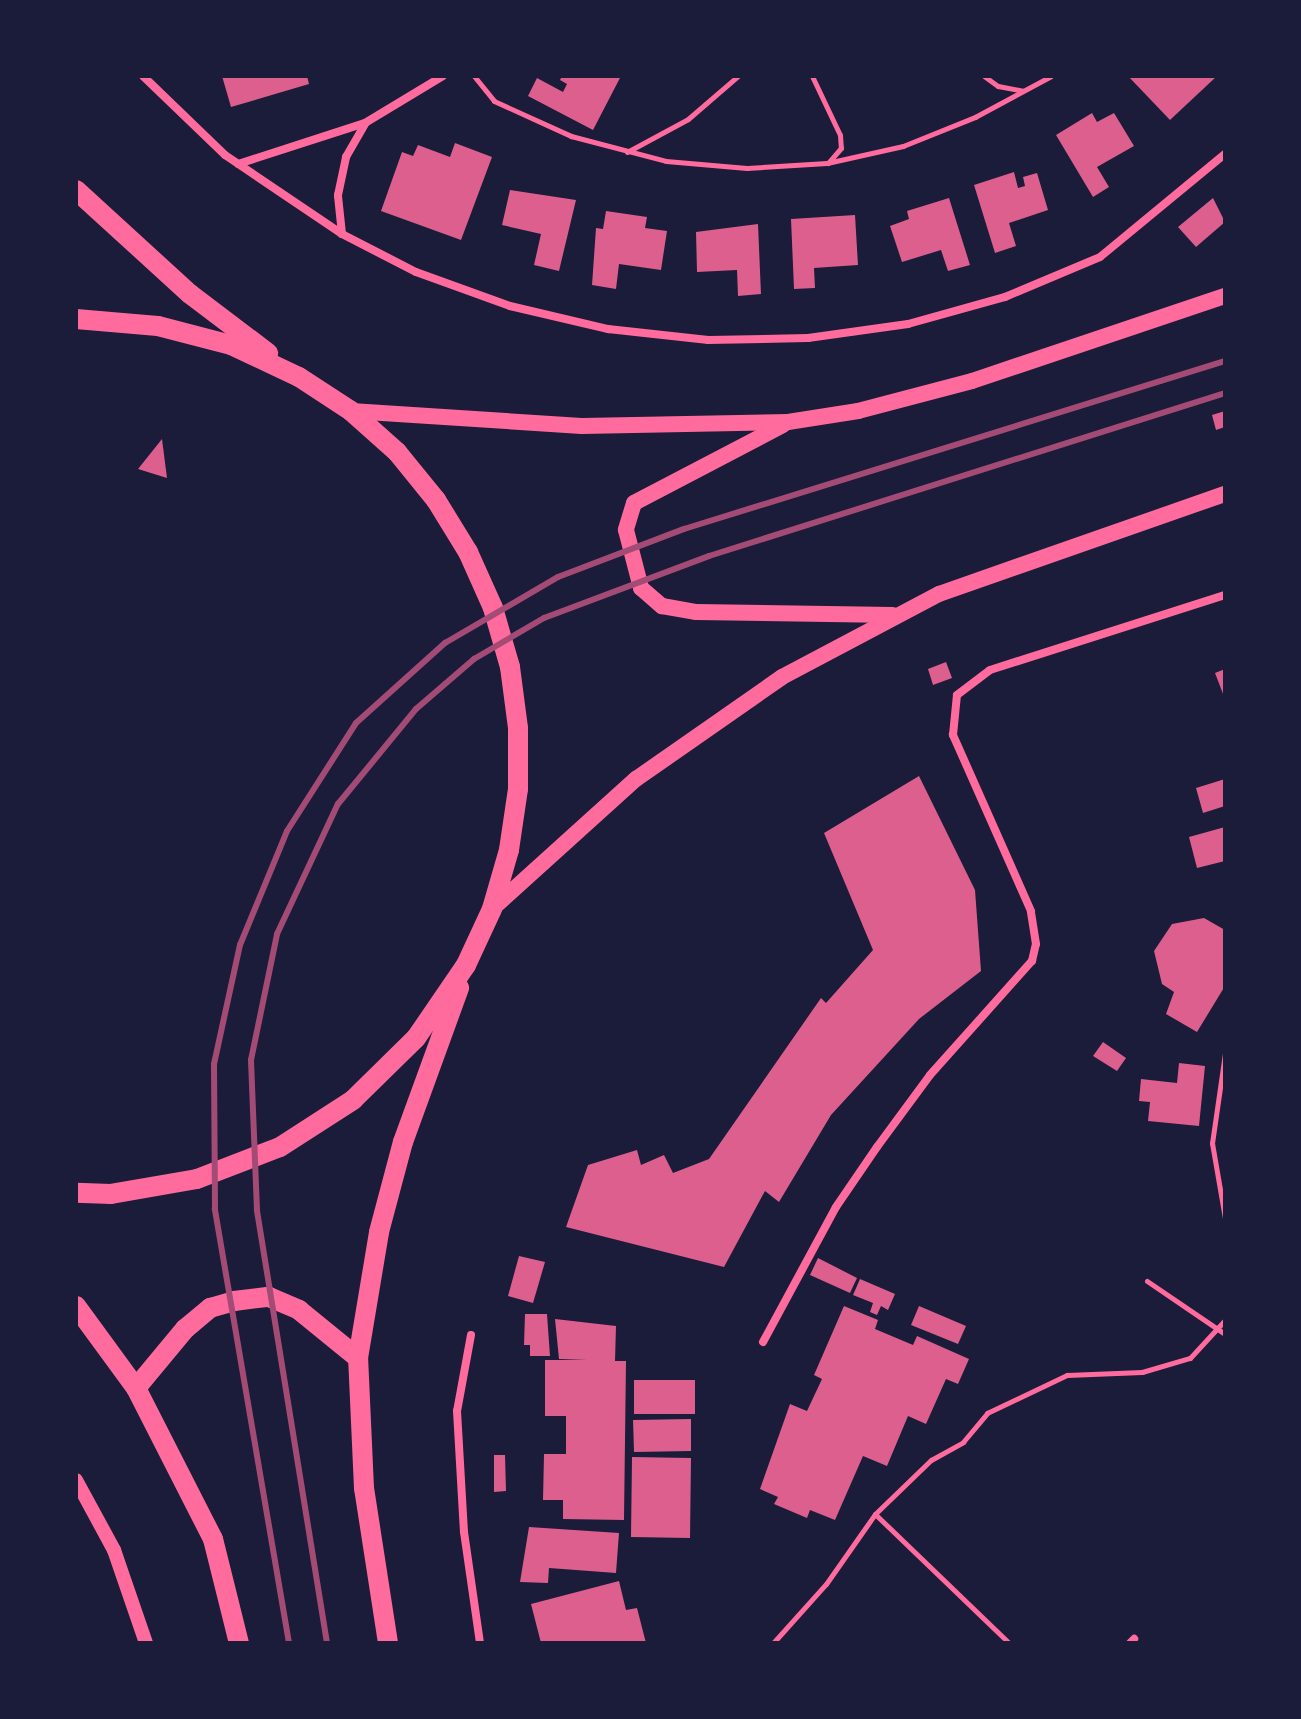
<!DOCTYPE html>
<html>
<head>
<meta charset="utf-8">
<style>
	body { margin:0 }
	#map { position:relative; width:1301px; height:1719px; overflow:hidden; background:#1b1b3a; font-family:Bitter,serif }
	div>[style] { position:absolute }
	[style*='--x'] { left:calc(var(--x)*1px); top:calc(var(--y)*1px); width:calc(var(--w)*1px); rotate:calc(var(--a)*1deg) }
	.building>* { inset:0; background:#dd5f8e }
	.path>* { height:5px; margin:-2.5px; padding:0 2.5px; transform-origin:2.5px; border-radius:2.5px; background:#ff6b9d }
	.minor>* { height:8px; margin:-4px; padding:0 4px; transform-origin:4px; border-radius:4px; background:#ff6b9d }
	.tertiary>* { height:14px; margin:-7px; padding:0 7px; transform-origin:7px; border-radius:7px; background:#ff6b9d }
	.secondary>* { height:16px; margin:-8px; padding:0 8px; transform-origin:8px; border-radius:8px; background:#ff6b9d }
	.primary>* { height:20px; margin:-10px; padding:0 10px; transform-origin:10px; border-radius:10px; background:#ff6b9d }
	.rail>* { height:6px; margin:-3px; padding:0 3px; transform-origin:3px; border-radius:3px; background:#a44b75 }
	span { translate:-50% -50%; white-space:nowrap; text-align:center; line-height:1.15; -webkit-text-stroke:8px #1b1b3a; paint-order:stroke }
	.frame { position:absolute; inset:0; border:78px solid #1b1b3a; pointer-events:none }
</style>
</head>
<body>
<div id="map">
	<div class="building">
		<div style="clip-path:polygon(222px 76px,307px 76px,309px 84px,231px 107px)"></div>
		<div style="clip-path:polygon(562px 76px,621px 76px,593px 130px,528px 96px,537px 78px,563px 92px,567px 84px,560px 80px)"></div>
		<div style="clip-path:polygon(1128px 76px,1217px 76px,1170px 120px)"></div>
		<div style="clip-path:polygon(1092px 113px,1097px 122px,1114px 113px,1134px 146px,1097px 167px,1109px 187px,1093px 197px,1056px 135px)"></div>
		<div style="clip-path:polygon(455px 143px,492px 157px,461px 240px,381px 211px,402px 152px,413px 156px,418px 145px,450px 157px)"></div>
		<div style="clip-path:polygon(1014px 172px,1018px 188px,1025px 186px,1023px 177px,1037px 173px,1048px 210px,1009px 223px,1016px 246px,995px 253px,974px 185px)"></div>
		<div style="clip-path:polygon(510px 190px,576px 200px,559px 271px,534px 265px,541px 234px,502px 225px)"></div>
		<div style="clip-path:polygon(949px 198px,970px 265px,948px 271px,941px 250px,902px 262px,890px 226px,909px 219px,907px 211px)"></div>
		<div style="clip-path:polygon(1213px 198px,1225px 222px,1196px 247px,1178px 227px)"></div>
		<div style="clip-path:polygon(606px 211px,647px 217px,645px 228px,667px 231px,661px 270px,619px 264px,616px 289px,592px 285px,596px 228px,603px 229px)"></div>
		<div style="clip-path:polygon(855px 215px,858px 265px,814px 268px,815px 288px,794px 289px,791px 219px)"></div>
		<div style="clip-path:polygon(758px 224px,761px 294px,738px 296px,737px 270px,697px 272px,696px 232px)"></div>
		<div style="clip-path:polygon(1225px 411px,1225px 427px,1216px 430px,1212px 415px)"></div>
		<div style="clip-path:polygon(162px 439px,167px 478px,138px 469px)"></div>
		<div style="clip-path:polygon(946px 662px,952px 678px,933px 685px,928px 669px)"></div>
		<div style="clip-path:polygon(1225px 669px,1225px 699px,1215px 673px)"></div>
		<div style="clip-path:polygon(919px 776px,975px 890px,981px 971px,919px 1019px,831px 1115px,779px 1202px,765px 1191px,724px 1267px,566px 1227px,588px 1165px,637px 1150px,641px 1165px,664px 1155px,673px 1173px,709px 1159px,821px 998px,826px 1003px,873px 950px,824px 833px)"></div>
		<div style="clip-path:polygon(1225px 779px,1225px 806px,1203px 813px,1196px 788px)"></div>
		<div style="clip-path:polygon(1225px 827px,1225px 861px,1197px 868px,1189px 837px)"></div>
		<div style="clip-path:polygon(1204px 918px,1225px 930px,1225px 986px,1197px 1032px,1166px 1014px,1174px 992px,1162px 984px,1154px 951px,1172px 924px)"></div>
		<div style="clip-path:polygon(1103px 1042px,1126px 1058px,1117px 1071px,1093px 1056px)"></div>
		<div style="clip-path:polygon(1179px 1063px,1205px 1066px,1199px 1126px,1148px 1121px,1150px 1102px,1139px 1101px,1141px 1079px,1177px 1083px)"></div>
		<div style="clip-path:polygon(519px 1256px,545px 1262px,533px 1303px,508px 1296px)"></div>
		<div style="clip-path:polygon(818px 1258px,857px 1278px,850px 1293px,810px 1275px)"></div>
		<div style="clip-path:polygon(860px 1279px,895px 1294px,888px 1310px,881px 1306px,877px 1315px,870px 1312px,873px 1303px,853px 1295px)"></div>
		<div style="clip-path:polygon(844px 1306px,878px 1320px,875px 1329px,913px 1345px,917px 1336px,969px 1359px,958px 1384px,946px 1379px,926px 1424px,908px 1416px,887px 1466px,863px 1456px,835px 1520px,810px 1510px,807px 1518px,774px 1504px,778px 1497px,760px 1489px,790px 1404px,807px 1411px,822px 1379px,814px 1375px)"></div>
		<div style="clip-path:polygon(919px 1306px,966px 1326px,958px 1344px,911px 1325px)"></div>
		<div style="clip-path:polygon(525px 1314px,547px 1314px,550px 1356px,530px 1356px,530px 1345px,524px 1345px)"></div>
		<div style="clip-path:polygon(555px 1319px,616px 1326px,615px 1361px,626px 1361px,624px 1520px,563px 1519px,563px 1500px,543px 1500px,544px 1454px,566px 1454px,566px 1416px,545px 1416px,545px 1360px,587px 1360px,559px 1359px)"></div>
		<div style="clip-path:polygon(634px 1380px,695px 1380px,695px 1414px,634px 1414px)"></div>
		<div style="clip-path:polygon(691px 1419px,691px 1451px,634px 1452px,633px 1420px)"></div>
		<div style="clip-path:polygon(494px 1455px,505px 1455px,506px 1491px,494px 1492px)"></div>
		<div style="clip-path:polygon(632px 1457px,691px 1458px,690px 1538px,631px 1537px)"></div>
		<div style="clip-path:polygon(529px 1527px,619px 1533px,616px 1573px,549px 1568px,548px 1583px,520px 1582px)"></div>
		<div style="clip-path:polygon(619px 1581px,626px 1610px,637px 1608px,646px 1643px,541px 1643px,531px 1604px)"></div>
	</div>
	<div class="path">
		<div style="--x:474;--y:76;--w:32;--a:51"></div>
		<div style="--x:494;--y:101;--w:85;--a:24.4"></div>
		<div style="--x:571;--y:136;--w:98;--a:14.7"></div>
		<div style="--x:666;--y:161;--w:81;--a:4.9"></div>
		<div style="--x:747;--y:168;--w:80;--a:-3.6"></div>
		<div style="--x:827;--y:163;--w:78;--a:-12.6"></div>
		<div style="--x:903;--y:146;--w:78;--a:-21.9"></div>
		<div style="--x:975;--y:117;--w:86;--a:-28.3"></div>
		<div style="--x:812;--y:76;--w:65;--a:64.6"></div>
		<div style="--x:840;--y:135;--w:13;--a:86"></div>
		<div style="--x:841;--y:148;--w:20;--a:131"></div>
		<div style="--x:984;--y:76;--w:17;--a:36"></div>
		<div style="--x:998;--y:86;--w:25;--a:11"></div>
		<div style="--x:627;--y:152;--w:69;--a:-28.4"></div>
		<div style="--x:688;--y:119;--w:66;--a:-40.7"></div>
		<div style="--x:1225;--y:1053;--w:91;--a:98.2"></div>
		<div style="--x:1212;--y:1143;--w:76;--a:80.2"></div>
		<div style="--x:1147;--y:1281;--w:94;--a:34.2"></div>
		<div style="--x:875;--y:1514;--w:186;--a:43.9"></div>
		<div style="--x:773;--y:1643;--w:79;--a:-48.1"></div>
		<div style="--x:826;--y:1584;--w:85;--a:-55"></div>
		<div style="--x:875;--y:1514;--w:78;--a:-44"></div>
		<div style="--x:931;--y:1460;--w:37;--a:-29"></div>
		<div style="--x:963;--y:1442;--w:38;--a:-50"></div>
		<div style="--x:987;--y:1413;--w:89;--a:-25.4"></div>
		<div style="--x:1067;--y:1375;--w:75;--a:-2.3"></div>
		<div style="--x:1142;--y:1372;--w:50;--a:-16.3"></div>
		<div style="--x:1190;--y:1358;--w:52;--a:-47.4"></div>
	</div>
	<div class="minor">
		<div style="--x:143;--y:76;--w:114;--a:43.9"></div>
		<div style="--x:225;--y:155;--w:141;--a:34"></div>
		<div style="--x:342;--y:234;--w:83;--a:27.2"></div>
		<div style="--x:416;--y:272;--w:100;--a:19.9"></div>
		<div style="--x:510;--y:306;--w:101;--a:13.2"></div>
		<div style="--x:608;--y:329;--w:101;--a:6.3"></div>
		<div style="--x:708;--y:340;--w:100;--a:-1.1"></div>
		<div style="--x:808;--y:338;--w:101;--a:-8"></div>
		<div style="--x:908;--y:324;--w:101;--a:-15.6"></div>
		<div style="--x:1005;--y:297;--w:103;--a:-22.8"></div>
		<div style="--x:1100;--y:257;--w:162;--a:-39.5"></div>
		<div style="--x:238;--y:164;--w:133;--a:-17.9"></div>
		<div style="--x:365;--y:123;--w:91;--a:-31.1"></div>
		<div style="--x:342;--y:234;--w:39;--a:-96"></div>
		<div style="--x:338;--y:195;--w:39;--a:-78"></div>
		<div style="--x:346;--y:157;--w:38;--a:-60"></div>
		<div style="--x:471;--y:1335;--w:77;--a:100.4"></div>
		<div style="--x:457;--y:1411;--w:121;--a:86.7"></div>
		<div style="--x:464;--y:1532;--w:112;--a:81.8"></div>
		<div style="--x:763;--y:1342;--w:153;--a:-61.6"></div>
		<div style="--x:836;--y:1207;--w:73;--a:-55.7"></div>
		<div style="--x:877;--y:1147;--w:89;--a:-53.6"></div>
		<div style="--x:930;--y:1075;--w:153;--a:-48.2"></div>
		<div style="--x:1032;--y:961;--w:17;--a:-77"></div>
		<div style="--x:1036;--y:944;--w:33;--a:-99"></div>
		<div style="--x:1031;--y:911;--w:193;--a:-113.9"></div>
		<div style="--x:953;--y:735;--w:40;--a:-84.3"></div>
		<div style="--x:957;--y:695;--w:41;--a:-37.1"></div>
		<div style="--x:990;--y:670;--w:247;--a:-17.7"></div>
		<div style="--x:1130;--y:1643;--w:6;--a:-45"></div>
	</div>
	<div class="tertiary">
		<div style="--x:76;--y:1480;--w:80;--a:61.5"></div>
		<div style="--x:114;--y:1550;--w:98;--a:71"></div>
	</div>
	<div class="secondary">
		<div style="--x:351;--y:411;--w:231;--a:3.7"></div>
		<div style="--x:582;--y:426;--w:206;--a:-1.1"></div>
		<div style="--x:788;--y:422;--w:71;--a:-8.9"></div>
		<div style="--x:858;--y:411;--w:118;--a:-14.7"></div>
		<div style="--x:972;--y:381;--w:267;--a:-18.6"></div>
		<div style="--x:783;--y:425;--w:168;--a:152.4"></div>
		<div style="--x:634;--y:503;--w:28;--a:107"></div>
		<div style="--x:626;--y:530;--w:60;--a:75.5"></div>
		<div style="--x:641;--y:588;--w:28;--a:41"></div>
		<div style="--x:662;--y:606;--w:35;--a:10"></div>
		<div style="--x:696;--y:612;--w:197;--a:0.9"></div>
		<div style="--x:493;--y:908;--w:193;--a:-42.1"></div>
		<div style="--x:636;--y:779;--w:178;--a:-34.9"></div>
		<div style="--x:782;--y:677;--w:178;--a:-27.9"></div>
		<div style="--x:939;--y:594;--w:303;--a:-19.3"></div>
	</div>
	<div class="primary">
		<div style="--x:76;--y:190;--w:154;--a:42.4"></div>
		<div style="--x:190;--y:294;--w:98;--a:37.1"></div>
		<div style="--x:76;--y:319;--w:82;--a:4.9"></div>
		<div style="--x:158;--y:326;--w:75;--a:14.6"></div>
		<div style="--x:231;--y:345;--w:75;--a:25.2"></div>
		<div style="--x:299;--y:377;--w:62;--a:33.2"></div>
		<div style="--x:351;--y:411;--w:62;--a:41.7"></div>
		<div style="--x:397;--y:452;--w:62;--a:50.9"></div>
		<div style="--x:436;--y:500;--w:61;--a:58.4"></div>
		<div style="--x:468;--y:552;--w:61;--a:65.9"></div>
		<div style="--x:493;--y:608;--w:61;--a:73.9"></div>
		<div style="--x:510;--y:667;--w:62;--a:82.5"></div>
		<div style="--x:518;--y:728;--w:61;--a:90"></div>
		<div style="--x:518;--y:789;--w:62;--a:98.4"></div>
		<div style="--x:509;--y:850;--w:61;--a:106.1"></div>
		<div style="--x:492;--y:909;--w:62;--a:114.9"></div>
		<div style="--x:466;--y:965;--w:88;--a:124.4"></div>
		<div style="--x:416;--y:1038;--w:88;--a:135.5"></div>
		<div style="--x:353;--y:1100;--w:87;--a:147.2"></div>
		<div style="--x:280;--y:1147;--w:89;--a:158.9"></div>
		<div style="--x:197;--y:1179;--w:87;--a:170.1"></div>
		<div style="--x:111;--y:1194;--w:35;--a:-178"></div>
		<div style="--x:76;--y:1306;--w:102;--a:53.8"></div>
		<div style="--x:136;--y:1388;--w:169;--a:63"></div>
		<div style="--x:213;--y:1539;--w:107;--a:76"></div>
		<div style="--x:136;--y:1388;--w:77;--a:-50.3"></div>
		<div style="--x:185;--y:1329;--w:33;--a:-40"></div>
		<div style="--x:210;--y:1308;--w:25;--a:-16"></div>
		<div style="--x:234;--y:1301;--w:35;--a:-7"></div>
		<div style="--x:269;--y:1297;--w:33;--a:23"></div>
		<div style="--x:299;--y:1310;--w:76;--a:39.1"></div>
		<div style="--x:388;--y:1643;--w:157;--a:-98.8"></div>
		<div style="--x:364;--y:1488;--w:130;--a:-92.6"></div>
		<div style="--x:358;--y:1358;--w:128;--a:-80.5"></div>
		<div style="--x:379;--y:1232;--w:93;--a:-75.1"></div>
		<div style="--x:403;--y:1142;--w:164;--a:-70"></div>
	</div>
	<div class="rail">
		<div style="--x:289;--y:1643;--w:441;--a:-99.7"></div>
		<div style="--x:215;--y:1208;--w:144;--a:-90.4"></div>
		<div style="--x:214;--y:1064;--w:122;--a:-77.7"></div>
		<div style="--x:240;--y:945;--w:123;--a:-67.6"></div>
		<div style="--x:287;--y:831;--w:128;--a:-57.4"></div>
		<div style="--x:356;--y:723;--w:120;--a:-42"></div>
		<div style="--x:445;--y:643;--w:131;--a:-30.3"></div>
		<div style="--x:558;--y:577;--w:135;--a:-20.9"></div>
		<div style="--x:684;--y:529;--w:566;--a:-17.25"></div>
		<div style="--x:327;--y:1643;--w:439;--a:-99.2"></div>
		<div style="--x:257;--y:1210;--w:150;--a:-92.3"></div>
		<div style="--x:251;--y:1060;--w:129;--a:-78.3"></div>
		<div style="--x:277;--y:934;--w:144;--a:-64.9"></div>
		<div style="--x:338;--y:804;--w:123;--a:-50.6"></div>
		<div style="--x:416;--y:709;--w:77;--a:-40.8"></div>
		<div style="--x:474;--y:659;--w:81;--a:-30.4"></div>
		<div style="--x:544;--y:618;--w:176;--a:-20.6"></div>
		<div style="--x:709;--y:556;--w:541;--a:-17.53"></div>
	</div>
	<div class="frame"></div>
</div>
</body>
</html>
